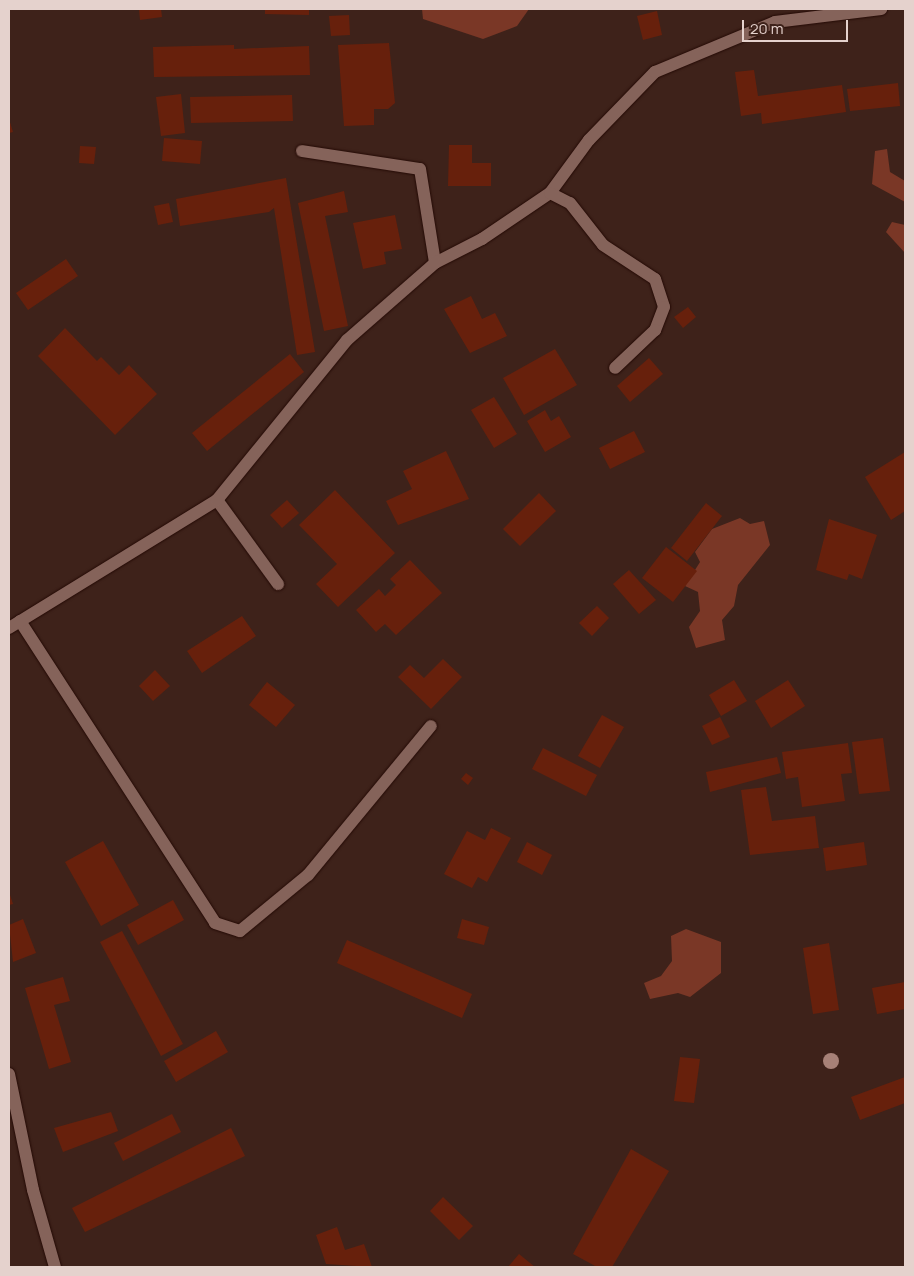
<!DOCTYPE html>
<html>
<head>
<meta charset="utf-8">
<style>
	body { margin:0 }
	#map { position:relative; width:914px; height:1276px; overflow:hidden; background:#3e221a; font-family:Manrope,sans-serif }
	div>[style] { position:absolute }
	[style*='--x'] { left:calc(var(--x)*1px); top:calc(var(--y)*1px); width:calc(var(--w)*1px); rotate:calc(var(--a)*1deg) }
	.green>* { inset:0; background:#7a3726 }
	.building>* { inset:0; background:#67200c }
	.roads { filter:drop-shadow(0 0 1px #240a05) drop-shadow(0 0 1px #240a05) }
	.service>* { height:12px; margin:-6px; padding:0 6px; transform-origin:6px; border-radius:6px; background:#85635a }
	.minor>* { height:12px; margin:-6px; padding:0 6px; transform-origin:6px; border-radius:6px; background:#85635a }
	.trees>* { width:16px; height:16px; margin:-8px; border-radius:50%; background:#a78177 }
	span { translate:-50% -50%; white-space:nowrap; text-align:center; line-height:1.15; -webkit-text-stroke:4px #3e221a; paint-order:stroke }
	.frame { position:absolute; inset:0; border:10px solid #e5d2cd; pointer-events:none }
	.scale { position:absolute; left:742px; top:20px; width:106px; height:22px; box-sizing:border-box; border:2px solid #e5d2cd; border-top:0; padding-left:6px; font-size:15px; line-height:18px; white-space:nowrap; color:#e5d2cd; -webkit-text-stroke:4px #3e221a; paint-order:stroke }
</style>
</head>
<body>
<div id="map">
	<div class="green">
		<div style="clip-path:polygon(422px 9px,529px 9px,517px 26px,483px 39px,423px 19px)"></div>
		<div style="clip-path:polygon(887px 149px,890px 172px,905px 181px,905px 202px,872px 184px,875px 151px)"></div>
		<div style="clip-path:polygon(892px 222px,905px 225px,905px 253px,886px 232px)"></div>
		<div style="clip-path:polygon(740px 518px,750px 524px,764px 521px,770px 545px,738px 585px,734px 606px,722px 620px,725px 640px,696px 648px,689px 627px,700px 611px,698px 592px,685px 586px,700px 562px,695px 552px,712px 529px)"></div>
		<div style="clip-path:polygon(686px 929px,721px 942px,721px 973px,690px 997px,678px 993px,650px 999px,644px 983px,661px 976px,672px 961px,671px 936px)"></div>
	</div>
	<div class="building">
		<div style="clip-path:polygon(139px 9px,161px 9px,162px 17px,140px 20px)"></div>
		<div style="clip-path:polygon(265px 9px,309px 9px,309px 15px,265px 14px)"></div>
		<div style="clip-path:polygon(657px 11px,662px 35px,643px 40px,637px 16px)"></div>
		<div style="clip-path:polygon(349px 15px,350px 35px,331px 36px,329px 16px)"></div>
		<div style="clip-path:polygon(389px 43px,395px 103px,388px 109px,374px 109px,374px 125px,344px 126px,338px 45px)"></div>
		<div style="clip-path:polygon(234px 45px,234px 49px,309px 46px,310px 75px,154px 77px,153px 47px)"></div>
		<div style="clip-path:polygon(754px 70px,758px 96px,842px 85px,846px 112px,762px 124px,761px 113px,741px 116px,735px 72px)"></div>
		<div style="clip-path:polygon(898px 83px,900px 106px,850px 111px,847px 89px)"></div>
		<div style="clip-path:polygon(181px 94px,185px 133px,161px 136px,156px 97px)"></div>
		<div style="clip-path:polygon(292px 95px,293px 121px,191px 123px,190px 97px)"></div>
		<div style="clip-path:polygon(9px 119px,13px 132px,9px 133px)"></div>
		<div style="clip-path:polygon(164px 138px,202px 141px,200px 164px,162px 161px)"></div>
		<div style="clip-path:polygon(449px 145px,472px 145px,472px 163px,491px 163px,491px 186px,448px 186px)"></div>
		<div style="clip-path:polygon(80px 146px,96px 147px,94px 164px,79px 163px)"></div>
		<div style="clip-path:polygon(286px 178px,315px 352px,297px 355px,274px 208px,269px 212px,180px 226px,176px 199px)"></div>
		<div style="clip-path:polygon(344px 191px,348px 212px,325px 216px,348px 326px,324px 331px,298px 203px)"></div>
		<div style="clip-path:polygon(169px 203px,173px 222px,158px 225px,154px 206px)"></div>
		<div style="clip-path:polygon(395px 215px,402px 249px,384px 252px,386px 264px,363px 269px,353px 223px)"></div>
		<div style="clip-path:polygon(66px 259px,78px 276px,28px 310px,16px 293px)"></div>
		<div style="clip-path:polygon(471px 296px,482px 319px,495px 313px,507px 336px,470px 353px,444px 309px)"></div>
		<div style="clip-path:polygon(688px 307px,696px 317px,683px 328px,674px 317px)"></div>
		<div style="clip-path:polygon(65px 328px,97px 361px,101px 357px,119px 375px,129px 365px,157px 394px,115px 435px,38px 356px)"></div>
		<div style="clip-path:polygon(555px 349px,577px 385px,524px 415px,503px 378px)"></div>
		<div style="clip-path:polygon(290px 354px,304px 372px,207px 451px,192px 433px)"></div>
		<div style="clip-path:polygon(649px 358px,663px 374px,630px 402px,617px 386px)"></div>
		<div style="clip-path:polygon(494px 397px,517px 434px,494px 448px,471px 410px)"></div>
		<div style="clip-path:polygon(545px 410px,551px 421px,559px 416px,571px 437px,545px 452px,527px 421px)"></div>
		<div style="clip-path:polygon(634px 431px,645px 452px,610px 469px,599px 448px)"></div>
		<div style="clip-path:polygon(446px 451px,469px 499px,398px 525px,386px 501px,412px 489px,403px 471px)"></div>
		<div style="clip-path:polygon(905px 452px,905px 511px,891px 520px,865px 477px)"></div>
		<div style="clip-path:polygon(335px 490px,395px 553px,338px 607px,316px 584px,337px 564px,299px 525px)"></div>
		<div style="clip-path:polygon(539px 493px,556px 511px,520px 546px,503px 529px)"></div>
		<div style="clip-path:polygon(287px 500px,299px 513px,282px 528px,270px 515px)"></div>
		<div style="clip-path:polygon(706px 503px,722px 516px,687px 561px,671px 548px)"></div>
		<div style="clip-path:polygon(829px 519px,877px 535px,862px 579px,849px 574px,847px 580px,816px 570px)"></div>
		<div style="clip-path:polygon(666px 547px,697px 571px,673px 602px,642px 578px)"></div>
		<div style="clip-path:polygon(410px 560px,442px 593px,396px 635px,385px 624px,376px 632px,356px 610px,379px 589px,385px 596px,396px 585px,390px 579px)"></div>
		<div style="clip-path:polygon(629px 570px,656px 600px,639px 614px,613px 584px)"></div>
		<div style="clip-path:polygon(597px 606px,609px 618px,592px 636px,579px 623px)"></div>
		<div style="clip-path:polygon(242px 616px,256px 636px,202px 673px,187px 651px)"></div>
		<div style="clip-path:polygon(443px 659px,462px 677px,431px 709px,398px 677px,410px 665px,424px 678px)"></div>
		<div style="clip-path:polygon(155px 670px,170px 686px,153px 701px,139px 686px)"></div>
		<div style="clip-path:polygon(734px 680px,747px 701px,721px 716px,709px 695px)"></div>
		<div style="clip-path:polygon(788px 680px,805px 706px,771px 728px,755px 701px)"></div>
		<div style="clip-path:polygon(267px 682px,295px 705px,276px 727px,249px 705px)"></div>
		<div style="clip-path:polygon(602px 715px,624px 727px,600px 768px,578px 756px)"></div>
		<div style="clip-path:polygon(720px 717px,730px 737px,712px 745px,702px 726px)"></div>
		<div style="clip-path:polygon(883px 738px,890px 791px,859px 794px,852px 742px)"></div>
		<div style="clip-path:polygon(848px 743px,852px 773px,841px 774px,845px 801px,802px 807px,798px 777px,786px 779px,782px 752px)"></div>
		<div style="clip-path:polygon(543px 748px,597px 775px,586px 796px,532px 769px)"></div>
		<div style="clip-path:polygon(777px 757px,781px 773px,710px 792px,706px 772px)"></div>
		<div style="clip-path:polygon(466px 773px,473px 778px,468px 785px,461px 779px)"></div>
		<div style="clip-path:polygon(766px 787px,772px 821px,815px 816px,819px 848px,750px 855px,741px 790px)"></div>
		<div style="clip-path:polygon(491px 828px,511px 838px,487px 882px,478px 877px,472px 888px,444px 874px,467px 831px,485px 840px)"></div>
		<div style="clip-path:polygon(103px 841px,139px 905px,101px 926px,65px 862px)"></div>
		<div style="clip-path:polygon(527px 842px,552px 855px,542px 875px,517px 862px)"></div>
		<div style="clip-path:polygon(864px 842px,867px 865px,826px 871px,823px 848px)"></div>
		<div style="clip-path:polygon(9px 892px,13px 904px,9px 905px)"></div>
		<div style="clip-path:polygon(173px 900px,184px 920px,138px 945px,127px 925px)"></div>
		<div style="clip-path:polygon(23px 919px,36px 953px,13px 962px,9px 925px)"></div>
		<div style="clip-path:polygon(462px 919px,489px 927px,484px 945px,457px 938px)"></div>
		<div style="clip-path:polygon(122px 931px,183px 1044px,161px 1056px,100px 942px)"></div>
		<div style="clip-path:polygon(347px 940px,472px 994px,462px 1018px,337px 963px)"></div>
		<div style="clip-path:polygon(829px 943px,839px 1010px,813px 1014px,803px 948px)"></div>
		<div style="clip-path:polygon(63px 977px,70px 1001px,54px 1005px,71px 1062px,49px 1069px,25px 988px)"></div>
		<div style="clip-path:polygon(905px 982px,905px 1009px,877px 1014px,872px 988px)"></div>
		<div style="clip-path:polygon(216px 1031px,228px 1052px,176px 1082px,164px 1061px)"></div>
		<div style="clip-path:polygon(680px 1057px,700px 1059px,694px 1103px,674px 1101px)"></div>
		<div style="clip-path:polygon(905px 1077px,905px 1103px,860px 1120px,851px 1097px)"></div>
		<div style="clip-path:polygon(111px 1112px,118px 1131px,63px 1152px,54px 1128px)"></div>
		<div style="clip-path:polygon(172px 1114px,181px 1132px,123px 1161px,114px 1143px)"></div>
		<div style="clip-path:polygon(231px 1128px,245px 1156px,85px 1232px,72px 1208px)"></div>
		<div style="clip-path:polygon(631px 1149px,669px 1171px,612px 1267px,597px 1267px,573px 1254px)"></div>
		<div style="clip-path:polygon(443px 1197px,473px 1226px,459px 1240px,430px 1211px)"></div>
		<div style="clip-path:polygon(337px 1227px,345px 1250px,364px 1244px,372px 1267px,326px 1264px,316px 1235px)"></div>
		<div style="clip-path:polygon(519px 1254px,535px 1267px,508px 1267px)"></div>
	</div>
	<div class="roads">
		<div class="service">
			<div style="--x:302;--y:151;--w:119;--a:8.7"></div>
			<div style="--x:420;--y:169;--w:95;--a:80.9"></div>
			<div style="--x:435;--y:263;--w:53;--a:-27.1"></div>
			<div style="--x:482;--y:239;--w:82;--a:-34.1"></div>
			<div style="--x:550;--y:193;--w:66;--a:-53.7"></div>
			<div style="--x:589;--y:140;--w:95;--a:-45.9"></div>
			<div style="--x:655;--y:72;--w:130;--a:-22.6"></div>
			<div style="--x:775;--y:22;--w:107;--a:-7"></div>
			<div style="--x:550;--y:193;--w:22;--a:27"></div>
			<div style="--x:570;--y:203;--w:53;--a:51.8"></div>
			<div style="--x:603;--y:245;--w:62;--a:33.2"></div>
			<div style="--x:655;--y:279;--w:29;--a:72"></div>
			<div style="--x:664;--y:307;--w:25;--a:111"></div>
			<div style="--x:655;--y:330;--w:55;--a:136.5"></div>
			<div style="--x:217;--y:500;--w:104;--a:54"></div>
			<div style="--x:20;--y:621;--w:359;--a:57.1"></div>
			<div style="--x:215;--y:923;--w:26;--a:18"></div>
			<div style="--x:240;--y:931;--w:88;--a:-39.5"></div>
			<div style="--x:308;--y:875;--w:193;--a:-50.5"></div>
		</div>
		<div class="minor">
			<div style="--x:9;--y:628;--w:244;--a:-31.6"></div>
			<div style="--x:217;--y:500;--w:206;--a:-50.9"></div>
			<div style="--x:347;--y:340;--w:117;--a:-41.2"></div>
			<div style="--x:9;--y:1074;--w:118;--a:78.3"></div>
			<div style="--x:33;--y:1190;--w:80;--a:74.1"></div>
		</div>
	</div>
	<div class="trees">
		<div style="left:831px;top:1061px"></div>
	</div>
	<div class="frame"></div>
	<div class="scale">20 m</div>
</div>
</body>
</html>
